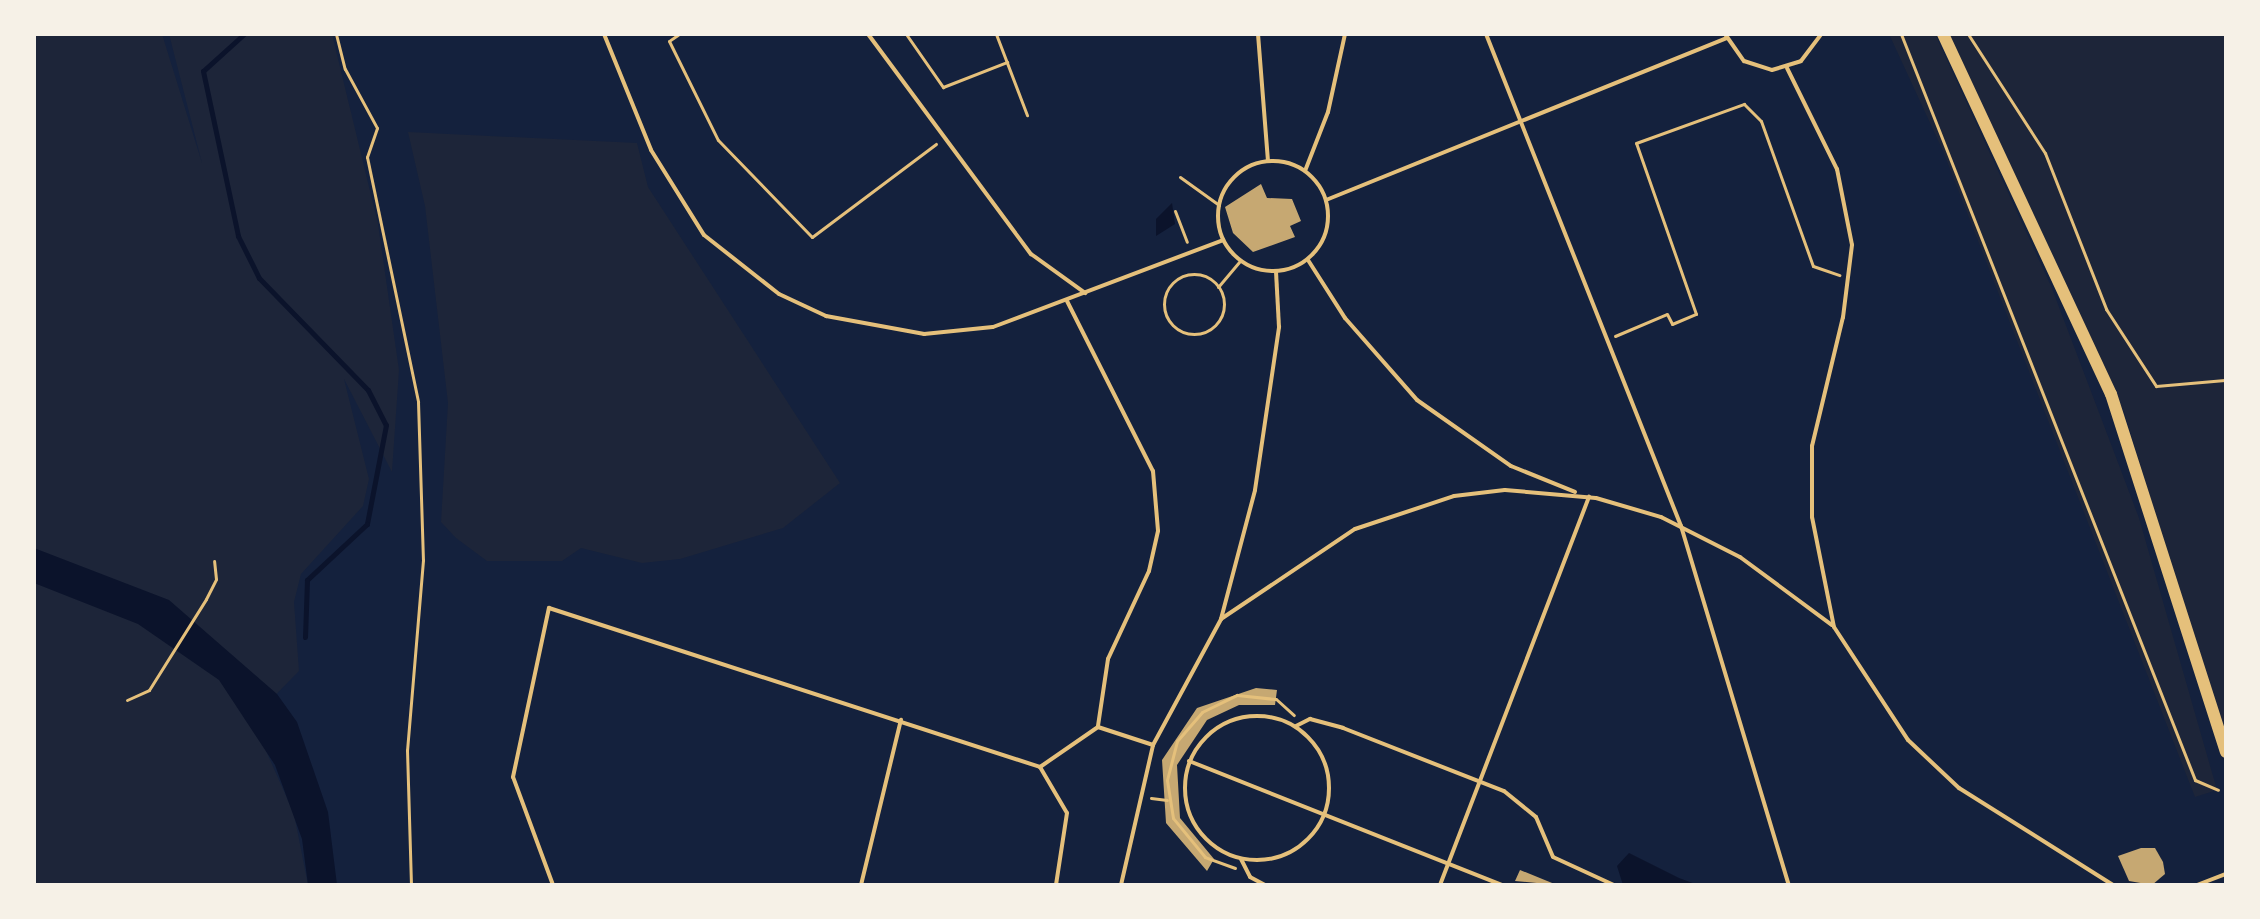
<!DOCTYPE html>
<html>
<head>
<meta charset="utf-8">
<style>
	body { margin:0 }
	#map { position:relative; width:2260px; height:919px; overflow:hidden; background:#14213d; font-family:"Open Sans",sans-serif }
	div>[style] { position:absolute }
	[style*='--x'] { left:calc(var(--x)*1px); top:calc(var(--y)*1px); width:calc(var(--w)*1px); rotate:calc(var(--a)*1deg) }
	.green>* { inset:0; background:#1d2539 }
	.water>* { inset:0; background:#0b132b }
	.stream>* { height:5px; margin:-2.5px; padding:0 2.5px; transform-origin:2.5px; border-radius:2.5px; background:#0b132b }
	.building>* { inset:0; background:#c6a872 }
	.path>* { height:3px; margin:-1.5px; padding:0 1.5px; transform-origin:1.5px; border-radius:1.5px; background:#e5c07b }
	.path>.ring { margin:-1.5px; padding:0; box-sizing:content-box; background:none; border:3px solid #e5c07b; border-radius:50% }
	.service>* { height:4px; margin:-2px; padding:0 2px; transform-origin:2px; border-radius:2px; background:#e5c07b }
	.service>.ring { margin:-2px; padding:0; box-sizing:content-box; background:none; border:4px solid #e5c07b; border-radius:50% }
	.primary>* { height:12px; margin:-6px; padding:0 6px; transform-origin:6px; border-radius:6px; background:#e5c07b }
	span { translate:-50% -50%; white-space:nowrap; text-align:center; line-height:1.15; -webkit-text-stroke:8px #f6f1e7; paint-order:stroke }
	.frame { position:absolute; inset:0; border:36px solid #f6f1e7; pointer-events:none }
</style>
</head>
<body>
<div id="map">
	<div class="green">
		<div style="clip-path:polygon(34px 34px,162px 34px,202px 163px,169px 34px,332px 34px,378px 224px,399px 370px,392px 472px,344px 379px,369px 479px,363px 506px,301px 574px,294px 602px,299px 671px,252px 719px,294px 814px,308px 885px,34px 885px)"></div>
		<div style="clip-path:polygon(1889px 34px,1935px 34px,2051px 286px,2139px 518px,2217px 790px,2195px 797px,1943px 151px)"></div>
		<div style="clip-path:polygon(1948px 34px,2226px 34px,2226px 743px,2124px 412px)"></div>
		<div style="clip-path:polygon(408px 132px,637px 143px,648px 187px,840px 483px,783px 528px,680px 559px,642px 563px,581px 548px,562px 561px,487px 561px,456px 538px,441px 522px,448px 403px,425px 206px)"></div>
	</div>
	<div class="water">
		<div style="clip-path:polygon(1172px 203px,1175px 224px,1156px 236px,1156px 219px)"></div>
		<div style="clip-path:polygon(34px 548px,169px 600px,277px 694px,297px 722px,328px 812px,337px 885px,308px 885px,302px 839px,275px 765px,219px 680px,138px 624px,34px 583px)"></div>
		<div style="clip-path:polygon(1629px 853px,1679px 878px,1698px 885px,1623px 885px,1617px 866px)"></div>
	</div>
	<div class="stream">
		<div style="--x:244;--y:34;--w:55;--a:137.9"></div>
		<div style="--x:203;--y:71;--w:169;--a:78"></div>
		<div style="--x:238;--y:236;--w:47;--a:63.4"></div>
		<div style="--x:259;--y:278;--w:156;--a:45.8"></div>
		<div style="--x:368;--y:390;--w:39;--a:63"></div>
		<div style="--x:386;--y:425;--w:101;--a:100.9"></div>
		<div style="--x:367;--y:524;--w:82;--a:137"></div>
		<div style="--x:307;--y:580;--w:57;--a:92"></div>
	</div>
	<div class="building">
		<div style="clip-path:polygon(1261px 184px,1267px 198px,1292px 199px,1301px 221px,1290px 226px,1295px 237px,1253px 252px,1233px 233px,1225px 207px)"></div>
		<div style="clip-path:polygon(1256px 688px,1277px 690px,1275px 705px,1239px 705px,1207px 720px,1177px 765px,1180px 818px,1214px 859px,1207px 871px,1166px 823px,1162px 760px,1197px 708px)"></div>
		<div style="clip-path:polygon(2141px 848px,2155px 848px,2163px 862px,2165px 874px,2152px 885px,2129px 881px,2118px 856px)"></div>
		<div style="clip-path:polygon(1520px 870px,1557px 885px,1515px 881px)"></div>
	</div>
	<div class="path">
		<div style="--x:336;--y:34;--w:36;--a:76"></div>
		<div style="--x:345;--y:69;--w:67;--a:61.5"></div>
		<div style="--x:377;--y:128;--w:31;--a:109"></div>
		<div style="--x:367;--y:157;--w:250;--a:78.2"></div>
		<div style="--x:418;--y:402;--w:158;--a:88.2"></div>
		<div style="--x:423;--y:560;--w:191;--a:94.8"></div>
		<div style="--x:407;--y:750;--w:135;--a:88.3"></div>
		<div style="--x:679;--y:34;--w:12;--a:145"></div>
		<div style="--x:669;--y:41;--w:110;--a:63.7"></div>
		<div style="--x:718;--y:140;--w:135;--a:45.9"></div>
		<div style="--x:812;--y:237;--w:155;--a:-36.9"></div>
		<div style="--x:906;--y:34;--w:65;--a:55.1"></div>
		<div style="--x:943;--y:87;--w:69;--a:-21.3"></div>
		<div style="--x:996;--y:34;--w:87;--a:69.1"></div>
		<div style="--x:1901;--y:34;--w:802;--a:68.49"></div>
		<div style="--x:2195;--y:780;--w:25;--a:23"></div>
		<div style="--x:1968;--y:34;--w:142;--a:57.1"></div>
		<div style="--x:2045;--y:153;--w:168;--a:68.6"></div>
		<div style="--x:2106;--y:309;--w:92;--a:57"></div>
		<div style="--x:2156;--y:386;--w:69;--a:-5"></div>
		<div style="--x:2225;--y:380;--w:12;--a:-85"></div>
		<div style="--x:1180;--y:177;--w:48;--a:35.7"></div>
		<div style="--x:1175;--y:211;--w:33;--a:69"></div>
		<div class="ring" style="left:1164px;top:274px;width:57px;height:57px"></div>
		<div style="--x:1218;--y:287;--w:35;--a:-50"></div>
		<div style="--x:1615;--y:336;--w:56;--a:-22.9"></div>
		<div style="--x:1667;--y:314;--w:11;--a:63"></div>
		<div style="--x:1672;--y:324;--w:26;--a:-23"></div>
		<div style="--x:1696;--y:314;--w:181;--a:-109.3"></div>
		<div style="--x:1636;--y:143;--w:115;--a:-19.9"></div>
		<div style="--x:1744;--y:104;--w:24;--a:45"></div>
		<div style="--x:1761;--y:121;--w:154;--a:70.3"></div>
		<div style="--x:1813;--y:266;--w:28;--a:19"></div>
		<div style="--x:127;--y:700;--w:24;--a:-24"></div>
		<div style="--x:149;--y:690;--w:107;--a:-57.9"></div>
		<div style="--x:206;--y:599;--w:22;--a:-63"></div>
		<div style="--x:216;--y:579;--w:18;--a:-96"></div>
		<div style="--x:1151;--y:798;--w:16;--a:7"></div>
		<div style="--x:1235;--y:868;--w:32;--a:-160"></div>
		<div style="--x:1205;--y:857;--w:50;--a:-129.4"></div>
		<div style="--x:1173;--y:818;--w:38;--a:-99"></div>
		<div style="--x:1167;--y:780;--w:40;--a:-75.6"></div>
		<div style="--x:1177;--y:741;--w:38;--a:-49"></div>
		<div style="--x:1202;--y:712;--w:39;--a:-26"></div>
		<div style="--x:1237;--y:695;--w:39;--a:6"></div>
		<div style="--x:1276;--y:699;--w:24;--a:42"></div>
	</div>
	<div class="service">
		<div style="--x:604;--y:34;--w:125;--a:67.9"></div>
		<div style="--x:651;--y:150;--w:100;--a:58.1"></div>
		<div style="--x:704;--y:235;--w:95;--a:38.2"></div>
		<div style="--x:779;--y:294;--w:52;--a:25.1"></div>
		<div style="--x:826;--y:316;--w:100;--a:10.4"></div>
		<div style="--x:924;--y:334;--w:69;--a:-5.8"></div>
		<div style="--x:993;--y:327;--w:246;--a:-20.7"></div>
		<div style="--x:868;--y:34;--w:274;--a:53.5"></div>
		<div style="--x:1031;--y:254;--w:67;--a:35.8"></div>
		<div style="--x:1258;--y:34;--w:127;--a:85.5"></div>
		<div style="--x:1486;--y:34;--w:529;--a:68.38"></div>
		<div style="--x:1681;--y:526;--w:375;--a:73.3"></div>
		<div style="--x:1725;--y:34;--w:33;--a:55"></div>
		<div style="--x:1744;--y:61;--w:29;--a:18"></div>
		<div style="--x:1772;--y:70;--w:30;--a:-17"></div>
		<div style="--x:1801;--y:61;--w:34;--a:-53"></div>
		<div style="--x:1787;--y:68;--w:113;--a:63.7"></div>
		<div style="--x:1837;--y:169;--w:77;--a:78.8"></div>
		<div style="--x:1852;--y:245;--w:73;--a:97.1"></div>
		<div style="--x:1843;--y:317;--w:133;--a:103.5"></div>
		<div style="--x:1812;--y:446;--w:71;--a:90"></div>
		<div style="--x:1812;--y:517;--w:112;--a:78.7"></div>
		<div style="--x:1834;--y:627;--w:135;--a:56.8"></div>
		<div style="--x:1908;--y:740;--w:70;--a:43.3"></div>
		<div style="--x:1959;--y:788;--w:182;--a:32.2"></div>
		<div class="ring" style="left:1218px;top:161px;width:106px;height:106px"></div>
		<div style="--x:1305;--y:171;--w:63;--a:-68.7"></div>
		<div style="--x:1328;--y:112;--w:80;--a:-77.7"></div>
		<div style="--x:1326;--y:200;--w:432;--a:-22"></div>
		<div style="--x:1308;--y:260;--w:69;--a:57.5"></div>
		<div style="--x:1345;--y:318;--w:109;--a:48.7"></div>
		<div style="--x:1417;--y:400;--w:115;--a:35.1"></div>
		<div style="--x:1511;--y:466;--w:69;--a:22.1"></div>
		<div style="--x:1067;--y:301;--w:191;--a:63.2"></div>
		<div style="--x:1153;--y:471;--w:60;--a:85.2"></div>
		<div style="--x:1158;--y:531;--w:41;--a:102.7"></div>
		<div style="--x:1149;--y:571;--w:97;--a:115"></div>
		<div style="--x:1108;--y:659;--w:68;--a:98.5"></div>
		<div style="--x:1221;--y:619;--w:161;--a:-33.9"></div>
		<div style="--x:1355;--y:529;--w:104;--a:-18.4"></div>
		<div style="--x:1454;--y:496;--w:51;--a:-6.7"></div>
		<div style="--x:1505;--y:490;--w:91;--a:5"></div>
		<div style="--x:1596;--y:498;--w:68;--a:16.3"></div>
		<div style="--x:1661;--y:517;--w:89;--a:26.9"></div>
		<div style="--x:1740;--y:557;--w:114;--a:36.5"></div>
		<div class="ring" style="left:1185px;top:716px;width:140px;height:140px"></div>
		<div style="--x:1296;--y:726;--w:16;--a:-27"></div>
		<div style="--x:1310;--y:719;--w:34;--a:15"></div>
		<div style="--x:1343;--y:728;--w:173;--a:21.4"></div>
		<div style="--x:1504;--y:791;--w:41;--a:39.1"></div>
		<div style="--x:1536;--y:817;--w:43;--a:67"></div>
		<div style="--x:1553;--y:857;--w:67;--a:24.7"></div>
		<div style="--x:1189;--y:761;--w:337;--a:21.6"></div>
		<div style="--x:1040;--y:767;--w:53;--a:59.6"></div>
		<div style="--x:1067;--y:813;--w:73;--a:98.7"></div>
		<div style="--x:1241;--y:859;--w:20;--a:63"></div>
		<div style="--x:1250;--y:877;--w:17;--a:28"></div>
		<div style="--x:553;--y:885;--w:115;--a:-110.3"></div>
		<div style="--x:513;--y:777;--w:173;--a:-78"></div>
		<div style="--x:549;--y:608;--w:516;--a:17.94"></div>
		<div style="--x:1040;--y:767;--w:70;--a:-34.6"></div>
		<div style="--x:1098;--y:727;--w:58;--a:18.1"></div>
		<div style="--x:861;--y:885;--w:170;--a:-76.4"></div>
		<div style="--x:1121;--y:885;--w:144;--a:-77.1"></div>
		<div style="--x:1153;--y:745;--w:143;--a:-61.6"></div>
		<div style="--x:1221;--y:619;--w:133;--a:-75.2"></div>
		<div style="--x:1255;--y:490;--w:165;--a:-81.6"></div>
		<div style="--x:1279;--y:327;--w:55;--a:-93.1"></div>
		<div style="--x:1440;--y:885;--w:416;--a:-69"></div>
		<div style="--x:2197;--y:885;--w:31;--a:-21"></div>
	</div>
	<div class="primary">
		<div style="--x:1943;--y:34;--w:397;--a:65"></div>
		<div style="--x:2111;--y:394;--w:376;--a:72.2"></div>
	</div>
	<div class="frame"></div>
</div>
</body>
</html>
